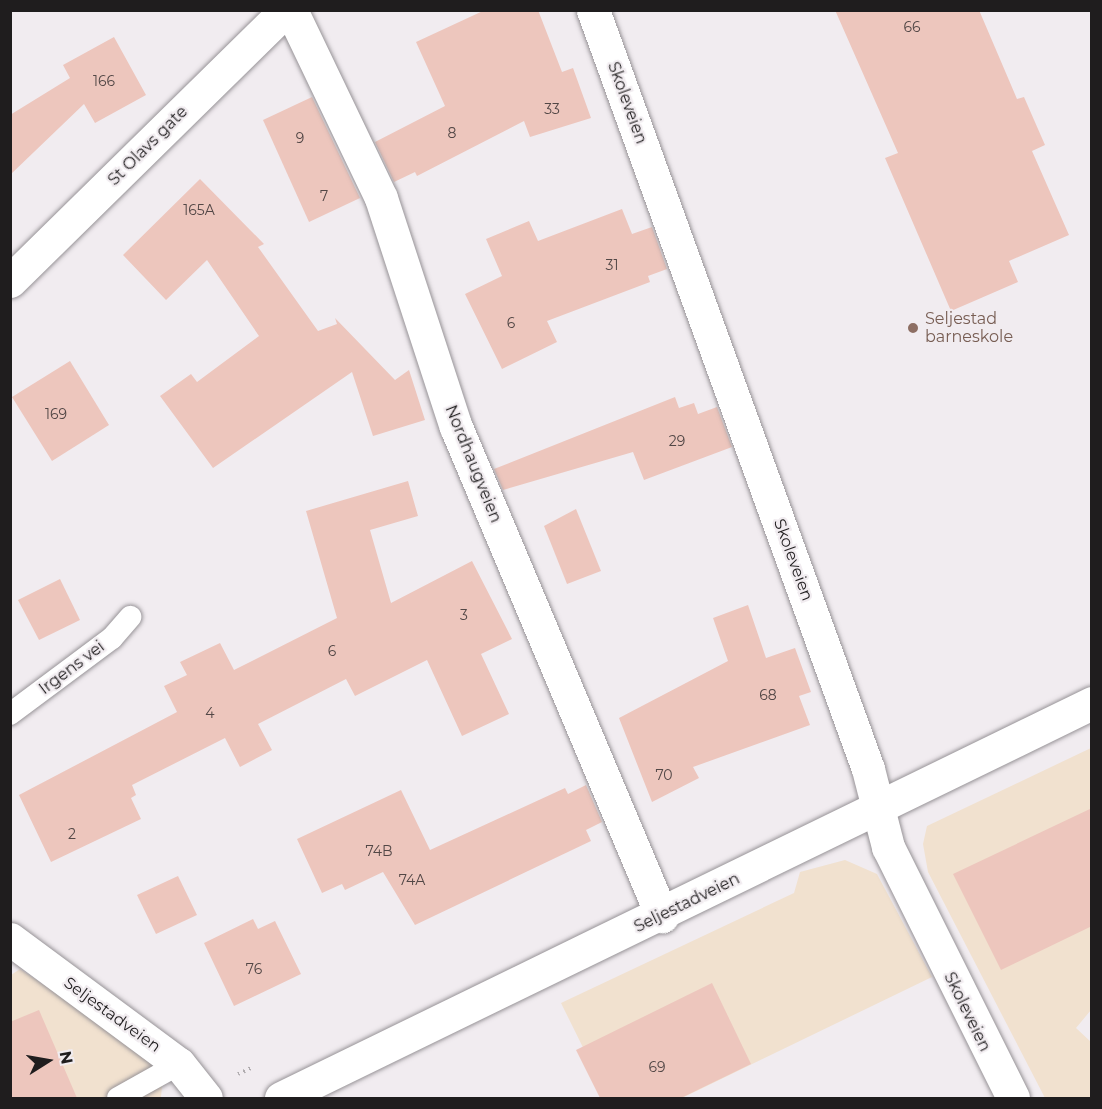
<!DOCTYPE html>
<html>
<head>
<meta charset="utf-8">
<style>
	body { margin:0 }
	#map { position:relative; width:1102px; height:1109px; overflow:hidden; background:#f1ecf0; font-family:Montserrat,sans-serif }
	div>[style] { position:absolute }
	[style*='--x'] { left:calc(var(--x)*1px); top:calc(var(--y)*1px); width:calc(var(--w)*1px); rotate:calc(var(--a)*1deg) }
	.commercial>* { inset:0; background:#f1e1cf }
	.building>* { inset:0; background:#edc6bd }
	.path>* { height:4px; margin-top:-2px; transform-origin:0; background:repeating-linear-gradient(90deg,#b0acaf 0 1.5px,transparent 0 6px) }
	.roads { filter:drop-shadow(0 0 2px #979397) drop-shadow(0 0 2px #979397) }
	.service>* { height:22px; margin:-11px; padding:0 11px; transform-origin:11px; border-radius:11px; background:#fff }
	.minor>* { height:33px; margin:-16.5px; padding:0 16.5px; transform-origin:16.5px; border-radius:16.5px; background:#fff }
	.tertiary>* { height:33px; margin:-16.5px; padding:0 16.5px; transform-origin:16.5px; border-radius:16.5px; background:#fff }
	.dots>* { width:16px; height:16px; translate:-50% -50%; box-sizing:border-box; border:3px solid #f1ecf0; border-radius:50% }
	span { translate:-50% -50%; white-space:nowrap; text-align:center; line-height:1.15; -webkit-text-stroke:4.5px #f1ecf0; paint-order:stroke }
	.number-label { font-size:14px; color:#524746 }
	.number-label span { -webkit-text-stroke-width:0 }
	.street-label { font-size:16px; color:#1f1d1e }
	.education-label { font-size:16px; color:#785e54 }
	.left { translate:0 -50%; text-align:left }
	.frame { position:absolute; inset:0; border:12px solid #1f1d1e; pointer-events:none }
	.north { position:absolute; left:18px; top:1031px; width:60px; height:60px; -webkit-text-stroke:4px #f1ecf0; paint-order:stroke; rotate:79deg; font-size:16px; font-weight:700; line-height:24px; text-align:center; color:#1f1d1e }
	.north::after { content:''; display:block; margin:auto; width:21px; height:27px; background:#1f1d1e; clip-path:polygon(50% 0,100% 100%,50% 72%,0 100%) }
</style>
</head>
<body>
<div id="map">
	<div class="commercial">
		<div style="clip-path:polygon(1091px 748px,1091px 1010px,1076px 1028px,1091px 1042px,1091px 1098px,1045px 1098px,928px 872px,923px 844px,927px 826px)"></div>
		<div style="clip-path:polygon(845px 860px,877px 874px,932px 977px,682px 1098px,608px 1098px,561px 1003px,794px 893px,800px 872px)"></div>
		<div style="clip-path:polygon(20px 969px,164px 1065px,161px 1097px,11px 1098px,11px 975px)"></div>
	</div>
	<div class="building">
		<div style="clip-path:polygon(485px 10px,538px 10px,562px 72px,573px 68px,591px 118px,530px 137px,524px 121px,417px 176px,415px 172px,394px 182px,375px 142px,445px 106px,416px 42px)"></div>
		<div style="clip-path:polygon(835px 10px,979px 10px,1017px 99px,1024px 97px,1045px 145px,1032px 151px,1069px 235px,1009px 261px,1018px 282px,951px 311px,885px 158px,898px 153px)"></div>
		<div style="clip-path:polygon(114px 37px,146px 95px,95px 123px,84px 104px,10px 175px,10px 115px,70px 78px,63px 65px)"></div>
		<div style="clip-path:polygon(312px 97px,360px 198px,309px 222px,263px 120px)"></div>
		<div style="clip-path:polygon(200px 179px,264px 244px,258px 247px,318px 331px,337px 324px,335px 318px,395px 380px,409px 370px,425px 420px,373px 436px,352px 372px,213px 468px,160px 396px,191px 374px,197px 382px,259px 336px,207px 260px,166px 300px,123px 255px)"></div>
		<div style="clip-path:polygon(622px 209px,632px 234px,652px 227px,667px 269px,648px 276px,650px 282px,547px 321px,557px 342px,502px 369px,465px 294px,502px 276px,486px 239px,529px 221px,538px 241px)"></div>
		<div style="clip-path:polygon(70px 361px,109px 425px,52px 461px,12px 397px)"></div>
		<div style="clip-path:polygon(675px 397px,679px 408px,694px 403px,698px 414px,717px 407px,732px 447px,644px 480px,633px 452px,503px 490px,494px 469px)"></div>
		<div style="clip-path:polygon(408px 481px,418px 516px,370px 530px,391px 603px,472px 561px,512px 639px,481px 654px,509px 714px,462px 736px,427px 660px,355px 696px,346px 679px,258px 724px,272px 750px,240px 767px,225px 738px,132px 785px,136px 795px,131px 798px,141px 819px,51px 862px,19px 795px,177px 712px,164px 686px,187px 675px,180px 662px,220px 643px,234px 670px,337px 618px,306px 511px)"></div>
		<div style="clip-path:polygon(576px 509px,601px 571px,567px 584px,544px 526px)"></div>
		<div style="clip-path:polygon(60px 579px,80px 620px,39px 640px,18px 600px)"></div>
		<div style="clip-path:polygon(748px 605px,766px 658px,795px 648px,811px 692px,799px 696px,810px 725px,693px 767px,699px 778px,652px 802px,619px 718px,728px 661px,713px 618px)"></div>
		<div style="clip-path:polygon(586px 785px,602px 822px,586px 830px,591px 841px,415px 925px,383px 872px,345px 890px,342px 884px,322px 893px,297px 839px,401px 790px,430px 850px,565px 788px,568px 794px)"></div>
		<div style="clip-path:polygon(1092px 808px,1092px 926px,1001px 970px,953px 874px)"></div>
		<div style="clip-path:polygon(178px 876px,197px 915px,156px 934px,137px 895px)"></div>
		<div style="clip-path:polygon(253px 919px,258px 929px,275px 921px,301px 974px,234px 1006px,204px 943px)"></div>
		<div style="clip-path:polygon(712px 983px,751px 1064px,681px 1098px,600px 1098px,576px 1050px)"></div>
		<div style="clip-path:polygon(39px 1010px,77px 1098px,10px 1098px,10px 1022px)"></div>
	</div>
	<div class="path">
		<div style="--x:238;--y:1074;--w:17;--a:-25"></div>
	</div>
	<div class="roads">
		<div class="service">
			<div style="--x:10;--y:714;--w:127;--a:-36.7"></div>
			<div style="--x:112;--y:638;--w:28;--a:-49"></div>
			<div style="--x:118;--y:1098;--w:70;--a:-29.1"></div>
		</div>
		<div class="minor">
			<div style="--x:291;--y:10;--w:208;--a:64.4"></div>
			<div style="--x:381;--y:198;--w:241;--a:71.9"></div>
			<div style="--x:456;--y:427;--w:531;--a:67.16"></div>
			<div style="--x:593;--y:10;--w:807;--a:70.08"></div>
			<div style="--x:868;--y:769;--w:81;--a:75.6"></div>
			<div style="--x:888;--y:847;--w:280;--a:63.5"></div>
			<div style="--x:10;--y:939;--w:210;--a:36.5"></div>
			<div style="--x:179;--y:1064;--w:43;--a:51.5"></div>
		</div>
		<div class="tertiary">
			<div style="--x:10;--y:281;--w:387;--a:-44.5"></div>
			<div style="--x:281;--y:1098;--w:902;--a:-25.97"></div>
		</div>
	</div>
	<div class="dots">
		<div style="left:913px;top:328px;background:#8d6e63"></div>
	</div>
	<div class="number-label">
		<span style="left:912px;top:27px">66</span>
		<span style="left:104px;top:81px">166</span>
		<span style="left:552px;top:109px">33</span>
		<span style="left:452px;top:133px">8</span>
		<span style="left:300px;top:138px">9</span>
		<span style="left:324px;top:196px">7</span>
		<span style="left:199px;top:210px">165A</span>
		<span style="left:612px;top:265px">31</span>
		<span style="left:511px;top:323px">6</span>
		<span style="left:56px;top:414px">169</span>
		<span style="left:677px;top:441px">29</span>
		<span style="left:464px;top:615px">3</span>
		<span style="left:332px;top:651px">6</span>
		<span style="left:768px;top:695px">68</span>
		<span style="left:210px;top:713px">4</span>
		<span style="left:664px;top:775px">70</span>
		<span style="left:72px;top:834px">2</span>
		<span style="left:379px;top:851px">74B</span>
		<span style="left:412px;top:880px">74A</span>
		<span style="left:254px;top:969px">76</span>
		<span style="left:657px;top:1067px">69</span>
	</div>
	<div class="street-label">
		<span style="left:627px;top:103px;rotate:70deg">Skoleveien</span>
		<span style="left:148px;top:146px;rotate:-45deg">St Olavs gate</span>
		<span style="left:473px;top:464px;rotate:68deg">Nordhaugveien</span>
		<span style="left:793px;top:560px;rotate:70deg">Skoleveien</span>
		<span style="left:72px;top:668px;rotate:-37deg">Irgens vei</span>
		<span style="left:687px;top:903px;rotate:-26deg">Seljestadveien</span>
		<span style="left:967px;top:1012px;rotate:64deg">Skoleveien</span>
		<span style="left:112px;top:1015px;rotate:36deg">Seljestadveien</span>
	</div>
	<div class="education-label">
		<span class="left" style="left:925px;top:328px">Seljestad<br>barneskole</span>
	</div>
	<div class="frame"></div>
	<div class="north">N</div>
</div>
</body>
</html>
